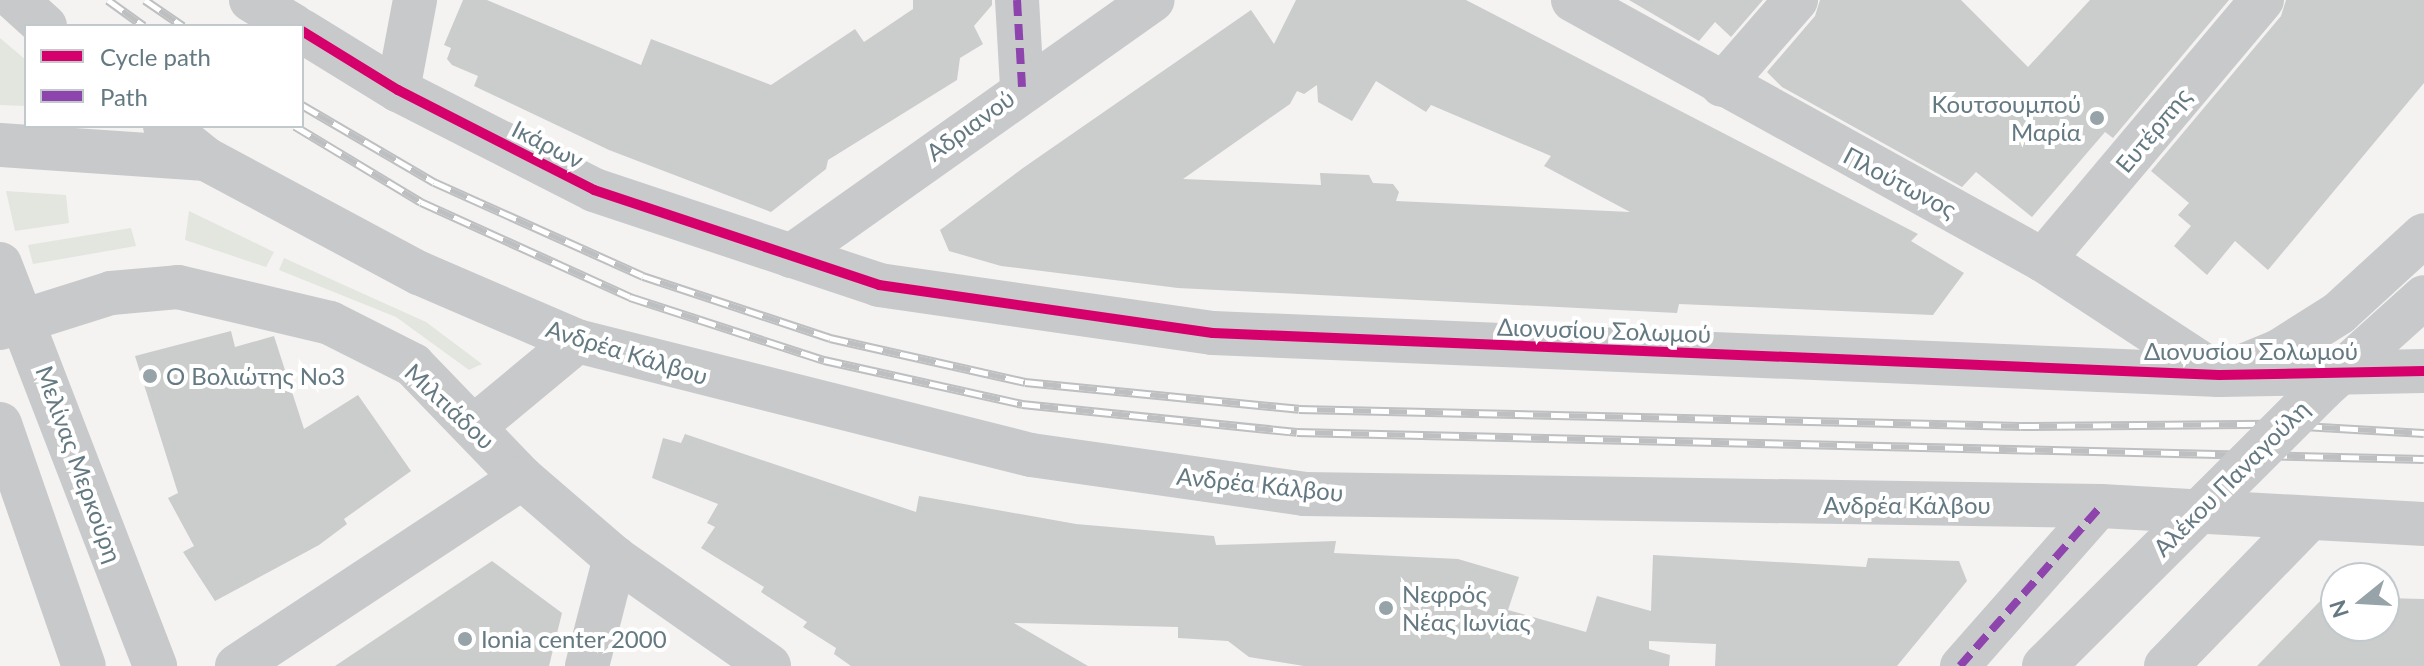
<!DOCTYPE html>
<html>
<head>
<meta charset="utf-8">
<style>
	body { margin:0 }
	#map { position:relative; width:2424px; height:666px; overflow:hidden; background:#f4f3f2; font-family:Lato,sans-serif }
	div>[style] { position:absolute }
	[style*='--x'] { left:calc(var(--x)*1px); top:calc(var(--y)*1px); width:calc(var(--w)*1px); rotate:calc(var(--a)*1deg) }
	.green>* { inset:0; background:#e3e5df }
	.building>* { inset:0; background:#cbcccc }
	.pedestrian>* { height:40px; margin:-20px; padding:0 20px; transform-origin:20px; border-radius:20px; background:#c8c9ca }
	.minor>* { height:44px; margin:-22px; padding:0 22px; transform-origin:22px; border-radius:22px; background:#c8c9ca }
	.tertiary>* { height:44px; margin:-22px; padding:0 22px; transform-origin:22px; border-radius:22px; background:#c8c9ca }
	.rail>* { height:9px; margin-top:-4.5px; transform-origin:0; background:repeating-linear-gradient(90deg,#fff 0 18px,#bebfc0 0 36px); box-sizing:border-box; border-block:2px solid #bebfc0 }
	.tertiary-bridge>* { height:44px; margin:-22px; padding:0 22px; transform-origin:22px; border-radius:22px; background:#c8c9ca }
	.quiet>* { height:8px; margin-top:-4px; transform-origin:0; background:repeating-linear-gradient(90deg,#8e44ad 0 16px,transparent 0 24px) }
	.cycleway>* { height:10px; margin:-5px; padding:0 5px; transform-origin:5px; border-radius:5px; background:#d6006c }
	.dots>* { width:22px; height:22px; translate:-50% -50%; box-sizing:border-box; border:4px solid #fff; border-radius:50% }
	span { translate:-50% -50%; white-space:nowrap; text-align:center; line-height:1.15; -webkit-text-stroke:8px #fff; paint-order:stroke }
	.poi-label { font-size:24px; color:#647982 }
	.right { translate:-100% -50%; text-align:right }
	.left { translate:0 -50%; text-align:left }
	.street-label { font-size:24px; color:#647982 }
	.legend { position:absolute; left:24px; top:24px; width:280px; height:104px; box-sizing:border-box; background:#fff; border:2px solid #c1c9cd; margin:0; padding:10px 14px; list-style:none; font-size:24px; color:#647982 }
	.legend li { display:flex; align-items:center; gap:16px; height:40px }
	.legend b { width:40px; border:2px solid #c1c9cd }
	.north { position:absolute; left:2320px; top:562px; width:80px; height:80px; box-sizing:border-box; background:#fff; border:2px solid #c1c9cd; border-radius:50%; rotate:252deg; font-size:22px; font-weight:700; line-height:32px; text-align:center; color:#647982 }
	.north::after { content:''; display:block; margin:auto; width:28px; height:36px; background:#96a4a9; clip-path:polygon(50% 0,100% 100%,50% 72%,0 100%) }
</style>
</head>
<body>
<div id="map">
	<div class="green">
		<div style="clip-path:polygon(0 38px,26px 60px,26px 106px,0 105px)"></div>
		<div style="clip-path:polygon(6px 191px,66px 195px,69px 223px,15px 231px)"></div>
		<div style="clip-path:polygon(189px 211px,274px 252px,266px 267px,185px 240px)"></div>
		<div style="clip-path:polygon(131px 228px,136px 246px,33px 264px,28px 245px)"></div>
		<div style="clip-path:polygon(284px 258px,426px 322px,482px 364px,469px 370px,396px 317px,279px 270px)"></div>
	</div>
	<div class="building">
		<div style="clip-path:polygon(463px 0,487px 0,641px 65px,651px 39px,771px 85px,855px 29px,864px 42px,913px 9px,913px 0,992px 0,992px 5px,974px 26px,983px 44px,960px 58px,957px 80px,828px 160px,826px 169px,771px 212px,609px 150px,474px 86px,478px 76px,452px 65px,447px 59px,451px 48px,444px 45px)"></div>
		<div style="clip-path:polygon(evenodd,1296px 0,1466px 0,1918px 234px,1911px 241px,1964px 273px,1933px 315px,1679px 304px,1677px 313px,1178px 288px,1001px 266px,949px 251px,940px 230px,1023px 168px,1251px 10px,1274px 44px,1296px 0,1376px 81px,1426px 112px,1431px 105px,1551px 156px,1544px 166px,1630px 212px,1396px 201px,1399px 192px,1393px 184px,1373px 183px,1369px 175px,1320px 173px,1321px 185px,1183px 179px,1290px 104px,1297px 91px,1304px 94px,1317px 85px,1318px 102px,1352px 121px,1376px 81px)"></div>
		<div style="clip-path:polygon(1629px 0,1763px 0,1731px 37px,1715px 22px,1699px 41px)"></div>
		<div style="clip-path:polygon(1820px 0,1961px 0,2028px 67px,2090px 0,2229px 0,2113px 138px,2105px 132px,2032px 217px,1976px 172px,1962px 187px,1782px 87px,1767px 72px,1815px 16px)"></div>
		<div style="clip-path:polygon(2286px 0,2424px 0,2424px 83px,2268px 270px,2235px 241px,2207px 275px,2174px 246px,2191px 226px,2178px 215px,2189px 203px,2151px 171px,2281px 16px)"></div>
		<div style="clip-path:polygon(231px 331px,235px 347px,274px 336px,304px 429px,358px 395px,411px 471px,344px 519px,347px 524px,319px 545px,215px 601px,183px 552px,194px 546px,168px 498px,178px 493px,135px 356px)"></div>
		<div style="clip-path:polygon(685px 434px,916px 512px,919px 496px,1076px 524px,1214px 536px,1216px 545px,1336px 541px,1334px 553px,1458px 559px,1519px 577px,1508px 610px,1586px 632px,1597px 596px,1651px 611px,1653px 555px,1866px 567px,1868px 558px,1959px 561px,1967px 581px,1897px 666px,1715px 666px,1716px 644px,1649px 641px,1649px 649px,1670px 655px,1669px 666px,1304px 666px,1249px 657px,1228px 641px,1178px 638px,1178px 627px,1014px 623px,1088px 666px,851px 666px,834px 654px,836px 648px,803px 627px,807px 622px,761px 592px,764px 587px,701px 548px,715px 527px,707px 523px,718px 504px,652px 478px,663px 438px,681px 443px)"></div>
		<div style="clip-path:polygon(492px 561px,562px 613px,549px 666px,335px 666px)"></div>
		<div style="clip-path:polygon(2325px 596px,2336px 596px,2336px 626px,2384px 626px,2384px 598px,2424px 599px,2424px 666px,2257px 666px)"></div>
	</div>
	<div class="pedestrian">
		<div style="--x:1960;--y:666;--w:213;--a:-48.6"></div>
	</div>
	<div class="minor">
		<div style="--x:16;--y:0;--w:39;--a:42"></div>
		<div style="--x:251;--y:0;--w:50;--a:31.2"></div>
		<div style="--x:1017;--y:0;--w:87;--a:86.7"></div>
		<div style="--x:1573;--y:0;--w:537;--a:28.95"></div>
		<div style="--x:2043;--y:260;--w:210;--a:33.2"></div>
		<div style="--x:302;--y:31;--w:113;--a:31.6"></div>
		<div style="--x:398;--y:90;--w:220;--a:27"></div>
		<div style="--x:594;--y:190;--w:300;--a:18.4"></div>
		<div style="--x:879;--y:285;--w:337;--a:8.2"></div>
		<div style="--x:1213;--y:333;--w:1007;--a:2.39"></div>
		<div style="--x:2219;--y:375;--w:205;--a:-1.1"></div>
		<div style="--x:1722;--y:85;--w:113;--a:-49"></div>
		<div style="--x:398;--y:90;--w:92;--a:-79.3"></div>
		<div style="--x:165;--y:126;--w:53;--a:38.8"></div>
		<div style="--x:206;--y:159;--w:242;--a:28.2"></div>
		<div style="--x:419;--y:273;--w:172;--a:23.3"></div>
		<div style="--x:577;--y:341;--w:468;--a:14.1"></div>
		<div style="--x:1031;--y:455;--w:276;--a:8.1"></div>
		<div style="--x:1304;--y:494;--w:797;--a:0.86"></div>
		<div style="--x:2101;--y:506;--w:324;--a:3.2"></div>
		<div style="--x:0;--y:145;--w:206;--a:3.9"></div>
		<div style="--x:791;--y:256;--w:443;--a:-35.3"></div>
		<div style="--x:2043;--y:260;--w:340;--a:-49.9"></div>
		<div style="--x:0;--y:328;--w:116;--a:-17.5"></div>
		<div style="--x:111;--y:293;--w:67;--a:-5.1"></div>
		<div style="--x:178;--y:287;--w:156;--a:13.3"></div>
		<div style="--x:330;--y:323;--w:93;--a:26.8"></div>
		<div style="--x:413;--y:365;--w:157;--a:46"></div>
		<div style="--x:522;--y:478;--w:123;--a:40.7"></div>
		<div style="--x:615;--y:558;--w:188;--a:35"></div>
		<div style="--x:2235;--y:369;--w:48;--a:-22.2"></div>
		<div style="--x:2279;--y:351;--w:71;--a:-32.3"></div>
		<div style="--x:2339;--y:313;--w:115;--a:-42.5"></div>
		<div style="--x:476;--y:425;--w:131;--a:-39.7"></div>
		<div style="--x:237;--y:666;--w:341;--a:-33.4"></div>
		<div style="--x:587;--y:666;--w:112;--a:-75.5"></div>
		<div style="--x:2166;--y:666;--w:204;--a:-45.8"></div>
	</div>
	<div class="tertiary">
		<div style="--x:0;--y:264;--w:431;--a:68.9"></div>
		<div style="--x:0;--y:424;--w:256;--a:70.9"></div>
	</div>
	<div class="rail">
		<div style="--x:108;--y:0;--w:44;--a:35.8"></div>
		<div style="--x:145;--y:0;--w:46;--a:34.4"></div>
		<div style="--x:302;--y:105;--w:153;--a:30.3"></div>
		<div style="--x:434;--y:182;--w:229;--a:24.2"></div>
		<div style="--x:643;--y:276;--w:197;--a:18.3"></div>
		<div style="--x:830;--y:338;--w:200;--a:12.7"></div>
		<div style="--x:1025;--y:382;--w:275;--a:5.6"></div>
		<div style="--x:1299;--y:409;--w:722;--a:1.35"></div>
		<div style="--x:2021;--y:426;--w:247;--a:-0.5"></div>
		<div style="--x:2268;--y:424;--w:156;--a:3.3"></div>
		<div style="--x:295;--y:126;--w:147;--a:31.1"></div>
		<div style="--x:421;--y:202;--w:230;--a:24.4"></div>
		<div style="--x:630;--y:297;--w:204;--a:18"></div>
		<div style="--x:824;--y:360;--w:203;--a:12.5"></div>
		<div style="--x:1022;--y:404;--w:276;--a:5.8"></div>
		<div style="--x:1297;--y:432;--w:1127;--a:1.37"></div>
	</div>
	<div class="tertiary-bridge">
		<div style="--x:2044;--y:666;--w:392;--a:-44.9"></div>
		<div style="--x:2322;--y:389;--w:137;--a:-42"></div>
	</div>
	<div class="quiet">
		<div style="--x:1017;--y:0;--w:87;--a:86.7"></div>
		<div style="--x:1960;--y:666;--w:213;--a:-48.6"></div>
	</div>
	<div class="cycleway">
		<div style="--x:302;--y:31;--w:113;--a:31.6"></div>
		<div style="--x:398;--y:90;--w:220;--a:27"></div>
		<div style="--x:594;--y:190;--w:300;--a:18.4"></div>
		<div style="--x:879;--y:285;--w:337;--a:8.2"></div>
		<div style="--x:1213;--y:333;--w:1007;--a:2.39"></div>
		<div style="--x:2219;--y:375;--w:205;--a:-1.1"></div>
	</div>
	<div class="dots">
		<div style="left:2097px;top:118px;background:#96a4a9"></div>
		<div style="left:150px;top:376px;background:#96a4a9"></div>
		<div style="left:1386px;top:608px;background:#96a4a9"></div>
		<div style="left:465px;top:639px;background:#96a4a9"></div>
	</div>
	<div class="poi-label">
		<span class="right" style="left:2081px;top:118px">Κουτσουμπού<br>Μαρία</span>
		<span class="left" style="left:166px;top:376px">Ο Βολιώτης Νο3</span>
		<span class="left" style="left:1402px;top:608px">Νεφρός<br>Νέας Ιωνίας</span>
		<span class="left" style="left:481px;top:639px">Ionia center 2000</span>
	</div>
	<div class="street-label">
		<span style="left:970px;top:125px;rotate:-36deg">Αδριανού</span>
		<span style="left:2153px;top:130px;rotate:-50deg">Ευτέρπης</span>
		<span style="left:548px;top:144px;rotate:27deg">Ικάρων</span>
		<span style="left:1900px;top:182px;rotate:28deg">Πλούτωνος</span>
		<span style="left:1604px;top:330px;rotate:2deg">Διονυσίου Σολωμού</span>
		<span style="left:2251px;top:351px">Διονυσίου Σολωμού</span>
		<span style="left:627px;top:352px;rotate:17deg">Ανδρέα Κάλβου</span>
		<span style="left:450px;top:406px;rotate:43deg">Μιλτιάδου</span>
		<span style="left:79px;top:464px;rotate:70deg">Μελίνας Μερκούρη</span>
		<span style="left:2231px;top:478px;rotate:-45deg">Αλέκου Παναγούλη</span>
		<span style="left:1260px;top:484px;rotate:6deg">Ανδρέα Κάλβου</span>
		<span style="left:1907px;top:505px">Ανδρέα Κάλβου</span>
	</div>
	<ul class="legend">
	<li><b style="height:10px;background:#d6006c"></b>Cycle path</li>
	<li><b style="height:10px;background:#8e44ad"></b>Path</li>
	</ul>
	<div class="north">N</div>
</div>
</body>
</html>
